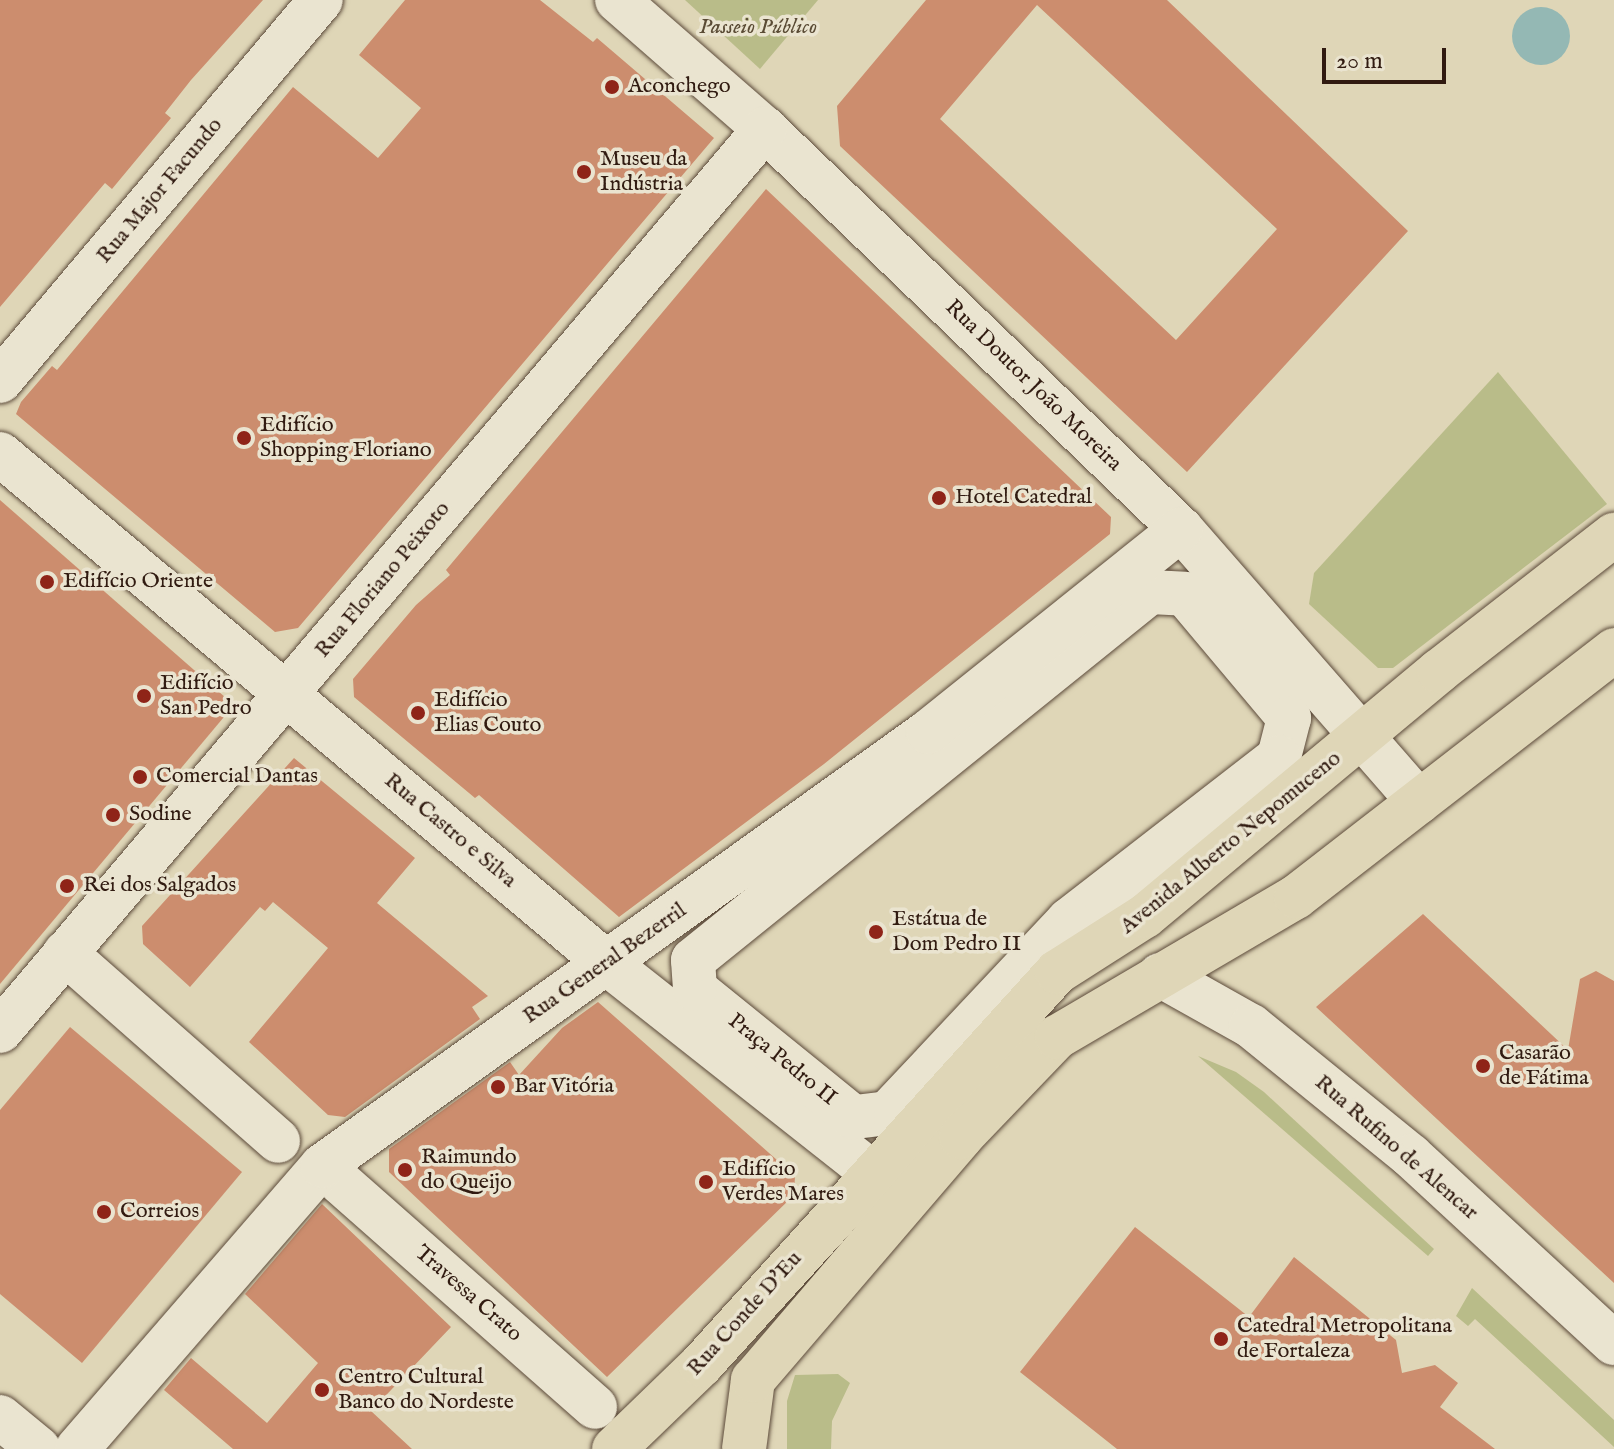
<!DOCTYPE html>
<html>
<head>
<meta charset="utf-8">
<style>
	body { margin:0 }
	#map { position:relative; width:1614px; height:1449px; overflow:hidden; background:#dfd6b7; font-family:"IM FELL English",serif }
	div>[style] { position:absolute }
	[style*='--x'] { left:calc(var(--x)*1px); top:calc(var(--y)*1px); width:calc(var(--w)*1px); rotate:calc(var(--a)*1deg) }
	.green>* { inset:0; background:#b9bc89 }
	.water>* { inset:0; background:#94b8b4 }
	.round { border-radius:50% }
	.building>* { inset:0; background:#cc8d6e }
	.roads { filter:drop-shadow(0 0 2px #5c4a3a) drop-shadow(0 0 2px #5c4a3a) }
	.minor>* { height:44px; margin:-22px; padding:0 22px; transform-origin:22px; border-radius:22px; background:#eae4d0 }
	.major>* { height:44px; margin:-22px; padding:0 22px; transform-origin:22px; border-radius:22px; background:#dfd6b7 }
	.dots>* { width:22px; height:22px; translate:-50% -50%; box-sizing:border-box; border:4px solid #eae4d0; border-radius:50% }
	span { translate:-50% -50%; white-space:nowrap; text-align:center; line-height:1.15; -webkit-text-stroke:7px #eae4d0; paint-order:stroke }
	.park-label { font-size:22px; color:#5a4b35; font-style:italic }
	.poi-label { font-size:22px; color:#311b11 }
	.left { translate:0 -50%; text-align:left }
	.street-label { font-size:22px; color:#311b11 }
	.scale { position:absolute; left:1322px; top:48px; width:124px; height:36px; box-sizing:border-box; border:4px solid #311b11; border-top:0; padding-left:10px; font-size:24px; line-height:28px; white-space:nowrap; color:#311b11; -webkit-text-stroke:6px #eae4d0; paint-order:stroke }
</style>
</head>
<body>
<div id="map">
	<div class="green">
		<div style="clip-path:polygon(685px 0,818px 0,760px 69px)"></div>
		<div style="clip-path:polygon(1498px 372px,1607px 504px,1393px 668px,1378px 668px,1309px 604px,1314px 573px)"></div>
		<div style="clip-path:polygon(1198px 1056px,1236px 1072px,1264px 1092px,1434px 1249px,1428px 1256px)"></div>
		<div style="clip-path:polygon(1472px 1288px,1614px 1420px,1614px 1447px,1475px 1319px,1468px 1326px,1456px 1316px)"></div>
		<div style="clip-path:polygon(838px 1374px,850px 1383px,832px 1421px,831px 1449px,787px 1449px,787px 1401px,795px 1375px)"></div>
	</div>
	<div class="water">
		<div class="round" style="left:1512px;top:7px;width:58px;height:58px"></div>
	</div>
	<div class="building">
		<div style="clip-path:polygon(0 0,263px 0,191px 80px,165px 113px,171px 118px,112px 189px,105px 183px,0 307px)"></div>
		<div style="clip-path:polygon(405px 0,540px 0,593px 42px,597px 38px,714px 138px,298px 628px,275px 632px,16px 414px,21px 402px,52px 366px,57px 370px,293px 87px,378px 158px,421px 108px,359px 55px)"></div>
		<div style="clip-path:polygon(evenodd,926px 0,1167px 0,1408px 231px,1187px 472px,840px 146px,837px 106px,926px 0,1037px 5px,1277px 229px,1176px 340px,940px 119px,1037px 5px)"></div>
		<div style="clip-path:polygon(766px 189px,1111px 517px,1110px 534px,824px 764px,619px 917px,479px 795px,475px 798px,354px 697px,353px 679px,416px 605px,450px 575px,446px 570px)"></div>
		<div style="clip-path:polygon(0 500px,234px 705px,0 984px)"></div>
		<div style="clip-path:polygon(294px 758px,415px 858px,377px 903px,488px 996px,472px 1007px,480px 1019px,345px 1117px,328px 1115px,249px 1042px,328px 948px,273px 902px,265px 911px,260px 907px,190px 987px,143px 944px,142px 926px)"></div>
		<div style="clip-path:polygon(1423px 914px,1568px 1050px,1580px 979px,1596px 971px,1614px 981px,1614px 1283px,1316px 1007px)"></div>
		<div style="clip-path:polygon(598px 1002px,795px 1176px,794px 1195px,607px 1377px,389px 1172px,389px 1149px,510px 1062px,519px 1075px,562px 1028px)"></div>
		<div style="clip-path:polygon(70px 1027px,242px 1172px,82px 1363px,0 1294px,0 1110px)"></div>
		<div style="clip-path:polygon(322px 1204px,451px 1327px,371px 1411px,412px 1449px,233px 1449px,164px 1390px,191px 1358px,267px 1423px,318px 1363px,245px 1294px)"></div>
		<div style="clip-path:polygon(1135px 1227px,1249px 1317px,1294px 1257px,1396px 1340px,1402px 1373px,1435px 1365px,1458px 1383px,1440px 1407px,1495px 1449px,1117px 1449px,1020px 1372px)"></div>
	</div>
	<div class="roads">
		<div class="minor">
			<div style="--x:617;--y:0;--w:196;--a:41.1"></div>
			<div style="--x:765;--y:129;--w:577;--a:43.88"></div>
			<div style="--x:1181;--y:529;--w:362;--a:48.9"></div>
			<div style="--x:0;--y:381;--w:498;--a:-49.9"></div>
			<div style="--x:0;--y:454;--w:794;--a:39.99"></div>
			<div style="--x:608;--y:964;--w:377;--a:38.3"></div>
			<div style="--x:1150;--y:592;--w:35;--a:3"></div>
			<div style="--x:1185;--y:594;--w:162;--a:50"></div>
			<div style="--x:1289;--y:718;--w:40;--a:104.4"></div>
			<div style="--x:1279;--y:757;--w:266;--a:142.2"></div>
			<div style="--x:1069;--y:920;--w:265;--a:133.2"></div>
			<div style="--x:888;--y:1113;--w:35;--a:173"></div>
			<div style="--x:853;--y:1117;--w:203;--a:-141"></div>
			<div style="--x:695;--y:989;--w:29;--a:-94"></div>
			<div style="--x:693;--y:960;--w:587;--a:-38.84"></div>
			<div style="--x:65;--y:953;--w:284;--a:41.4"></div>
			<div style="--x:1160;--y:975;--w:104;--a:29.3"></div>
			<div style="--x:1251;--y:1026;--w:206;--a:39.1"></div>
			<div style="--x:1411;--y:1156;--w:276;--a:42.7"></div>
			<div style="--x:0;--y:1031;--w:1183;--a:-49.7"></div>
			<div style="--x:340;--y:1182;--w:340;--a:41.4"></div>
			<div style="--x:0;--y:1417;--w:50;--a:39.4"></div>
			<div style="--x:77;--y:1449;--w:374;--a:-49.1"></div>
			<div style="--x:322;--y:1166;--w:745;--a:-35.61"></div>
			<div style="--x:928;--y:732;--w:324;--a:-38.7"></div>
		</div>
		<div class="major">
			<div style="--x:614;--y:1449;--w:121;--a:-44"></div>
			<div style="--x:701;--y:1365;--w:530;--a:-47.83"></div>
			<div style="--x:1057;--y:972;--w:104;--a:-32.5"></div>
			<div style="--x:1145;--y:916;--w:383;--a:-39.8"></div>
			<div style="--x:1439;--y:671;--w:222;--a:-37.9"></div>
			<div style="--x:744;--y:1449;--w:70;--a:-82.6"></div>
			<div style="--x:753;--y:1380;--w:320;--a:-49.4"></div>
			<div style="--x:961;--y:1137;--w:139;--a:-46.2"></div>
			<div style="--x:1057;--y:1037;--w:277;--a:-30.4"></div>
			<div style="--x:1296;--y:897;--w:403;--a:-37.8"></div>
		</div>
	</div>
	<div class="dots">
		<div style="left:612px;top:87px;background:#8f2418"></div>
		<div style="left:584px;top:172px;background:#8f2418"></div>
		<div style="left:244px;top:438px;background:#8f2418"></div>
		<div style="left:939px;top:498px;background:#8f2418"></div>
		<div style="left:47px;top:582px;background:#8f2418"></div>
		<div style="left:144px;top:696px;background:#8f2418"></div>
		<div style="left:418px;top:713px;background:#8f2418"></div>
		<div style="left:140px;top:777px;background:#8f2418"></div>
		<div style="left:113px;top:815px;background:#8f2418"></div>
		<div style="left:67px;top:886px;background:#8f2418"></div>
		<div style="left:876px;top:932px;background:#8f2418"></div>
		<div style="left:1483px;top:1066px;background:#8f2418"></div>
		<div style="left:498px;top:1087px;background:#8f2418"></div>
		<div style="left:405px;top:1170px;background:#8f2418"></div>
		<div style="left:706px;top:1182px;background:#8f2418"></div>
		<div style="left:104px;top:1212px;background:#8f2418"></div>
		<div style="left:1221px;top:1339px;background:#8f2418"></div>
		<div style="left:322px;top:1390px;background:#8f2418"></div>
	</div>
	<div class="park-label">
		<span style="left:758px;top:28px">Passeio Público</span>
	</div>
	<div class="poi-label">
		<span class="left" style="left:628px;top:87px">Aconchego</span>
		<span class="left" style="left:600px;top:172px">Museu da<br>Indústria</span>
		<span class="left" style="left:260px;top:438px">Edifício<br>Shopping Floriano</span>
		<span class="left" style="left:955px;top:498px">Hotel Catedral</span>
		<span class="left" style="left:63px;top:582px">Edifício Oriente</span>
		<span class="left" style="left:160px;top:696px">Edifício<br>San Pedro</span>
		<span class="left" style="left:434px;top:713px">Edifício<br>Elias Couto</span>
		<span class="left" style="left:156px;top:777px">Comercial Dantas</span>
		<span class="left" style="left:129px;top:815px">Sodine</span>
		<span class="left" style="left:83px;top:886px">Rei dos Salgados</span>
		<span class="left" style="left:892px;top:932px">Estátua de<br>Dom Pedro II</span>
		<span class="left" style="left:1499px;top:1066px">Casarão<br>de Fátima</span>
		<span class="left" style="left:514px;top:1087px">Bar Vitória</span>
		<span class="left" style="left:421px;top:1170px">Raimundo<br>do Queijo</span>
		<span class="left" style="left:722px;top:1182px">Edifício<br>Verdes Mares</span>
		<span class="left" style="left:120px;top:1212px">Correios</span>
		<span class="left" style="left:1237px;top:1339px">Catedral Metropolitana<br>de Fortaleza</span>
		<span class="left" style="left:338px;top:1390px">Centro Cultural<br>Banco do Nordeste</span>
	</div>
	<div class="street-label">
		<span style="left:160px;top:191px;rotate:-50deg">Rua Major Facundo</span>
		<span style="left:1033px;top:386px;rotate:44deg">Rua Doutor João Moreira</span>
		<span style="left:383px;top:580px;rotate:-50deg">Rua Floriano Peixoto</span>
		<span style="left:450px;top:831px;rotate:40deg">Rua Castro e Silva</span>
		<span style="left:1231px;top:843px;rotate:-39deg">Avenida Alberto Nepomuceno</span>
		<span style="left:605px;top:964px;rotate:-35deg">Rua General Bezerril</span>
		<span style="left:782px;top:1060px;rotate:39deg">Praça Pedro II</span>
		<span style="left:1396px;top:1148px;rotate:41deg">Rua Rufino de Alencar</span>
		<span style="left:468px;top:1294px;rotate:41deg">Travessa Crato</span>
		<span style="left:745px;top:1314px;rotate:-48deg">Rua Conde D'Eu</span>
	</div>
	<div class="scale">20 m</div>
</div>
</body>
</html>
